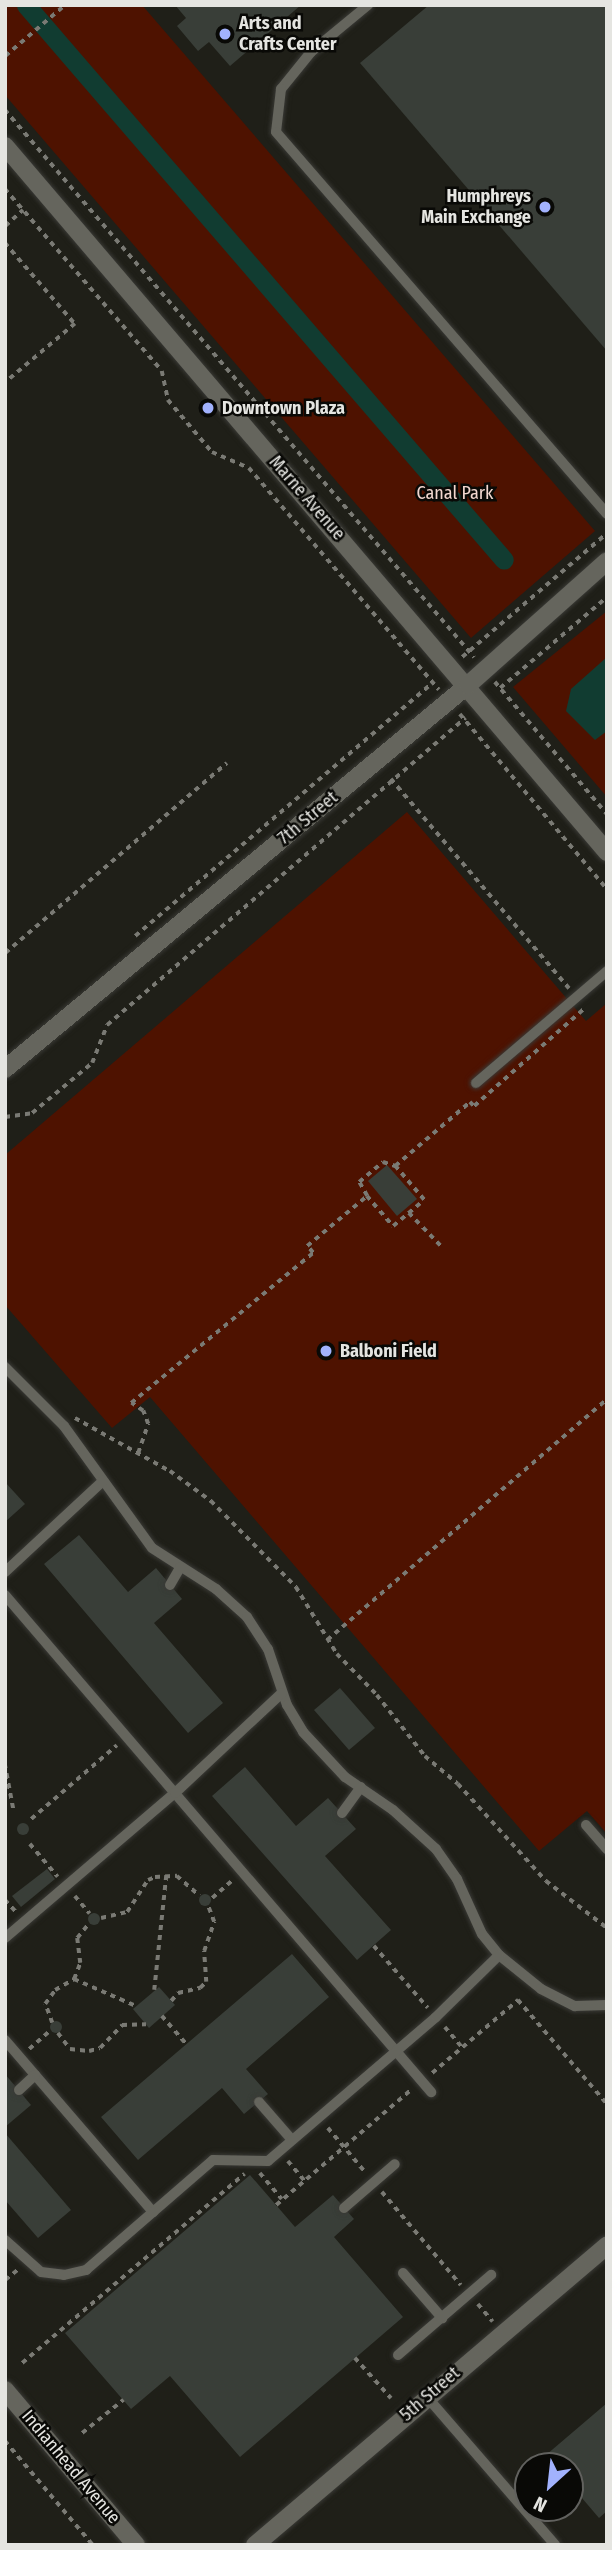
<!DOCTYPE html>
<html>
<head>
<meta charset="utf-8">
<style>
	body { margin:0 }
	#map { position:relative; width:612px; height:2550px; overflow:hidden; background:#1f1f18; font-family:"Fira Sans Condensed",sans-serif }
	div>[style] { position:absolute }
	[style*='--x'] { left:calc(var(--x)*1px); top:calc(var(--y)*1px); width:calc(var(--w)*1px); rotate:calc(var(--a)*1deg) }
	.green>* { inset:0; background:#4e1200 }
	.water>* { inset:0; background:#113c31 }
	.canal>* { height:19px; margin:-9.5px; padding:0 9.5px; transform-origin:9.5px; border-radius:9.5px; background:#113c31 }
	.building>* { inset:0; background:#393e38 }
	.round { border-radius:50% }
	.path>* { height:3.5px; margin-top:-1.75px; transform-origin:0; background:repeating-linear-gradient(90deg,#7a7a74 0 5px,transparent 0 10px) }
	.roads { filter:drop-shadow(0 0 2px #393935) drop-shadow(0 0 2px #393935) }
	.service>* { height:10px; margin:-5px; padding:0 5px; transform-origin:5px; border-radius:5px; background:#65655d }
	.tertiary>* { height:18px; margin:-9px; padding:0 9px; transform-origin:9px; border-radius:9px; background:#65655d }
	.secondary>* { height:18px; margin:-9px; padding:0 9px; transform-origin:9px; border-radius:9px; background:#65655d }
	.dots>* { width:19px; height:19px; translate:-50% -50%; box-sizing:border-box; border:4px solid #090906; border-radius:50% }
	span { translate:-50% -50%; white-space:nowrap; text-align:center; line-height:1.15; -webkit-text-stroke:5px #090906; paint-order:stroke }
	.poi-label { font-size:18px; color:#e5e5e1; font-weight:700 }
	.left { translate:0 -50%; text-align:left }
	.right { translate:-100% -50%; text-align:right }
	.park-label { font-size:18px; color:#f2d7cf }
	.street-label { font-size:18px; color:#e5e5e1 }
	.frame { position:absolute; inset:0; border:7px solid #e5e5e1; pointer-events:none }
	.north { position:absolute; left:514px; top:2452px; width:70px; height:70px; box-sizing:border-box; background:#090906; border:2px solid #61615e; border-radius:50%; rotate:207deg; font-size:19px; font-weight:700; line-height:28px; text-align:center; color:#e5e5e1 }
	.north::after { content:''; display:block; margin:auto; width:24px; height:32px; background:#a2b2fd; clip-path:polygon(50% 0,100% 100%,50% 72%,0 100%) }
</style>
</head>
<body>
<div id="map">
	<div class="green">
		<div style="clip-path:polygon(5px 5px,142px 5px,595px 531px,471px 638px,5px 95px)"></div>
		<div style="clip-path:polygon(607px 611px,607px 797px,513px 687px)"></div>
		<div style="clip-path:polygon(407px 812px,586px 1021px,607px 1003px,607px 1834px,587px 1811px,539px 1851px,150px 1397px,112px 1428px,5px 1305px,5px 1155px)"></div>
	</div>
	<div class="water">
		<div style="clip-path:polygon(607px 657px,607px 731px,595px 740px,566px 711px,571px 689px)"></div>
	</div>
	<div class="canal">
		<div style="--x:26;--y:5;--w:732;--a:49.26"></div>
	</div>
	<div class="building">
		<div style="clip-path:polygon(175px 5px,301px 5px,230px 66px,209px 42px,198px 51px,177px 26px,186px 18px)"></div>
		<div style="clip-path:polygon(429px 5px,607px 5px,607px 351px,360px 63px)"></div>
		<div style="clip-path:polygon(387px 1165px,417px 1199px,397px 1216px,368px 1181px)"></div>
		<div style="clip-path:polygon(5px 1482px,25px 1504px,5px 1522px)"></div>
		<div style="clip-path:polygon(79px 1535px,128px 1592px,156px 1568px,182px 1599px,154px 1623px,223px 1703px,188px 1733px,44px 1564px)"></div>
		<div style="clip-path:polygon(340px 1688px,375px 1728px,349px 1750px,314px 1710px)"></div>
		<div style="clip-path:polygon(245px 1767px,296px 1826px,328px 1798px,356px 1829px,325px 1856px,391px 1930px,357px 1960px,212px 1796px)"></div>
		<div class="round" style="left:17px;top:1823px;width:12px;height:12px"></div>
		<div style="clip-path:polygon(47px 1869px,55px 1879px,21px 1907px,12px 1896px)"></div>
		<div class="round" style="left:199px;top:1894px;width:12px;height:12px"></div>
		<div class="round" style="left:88px;top:1913px;width:12px;height:12px"></div>
		<div style="clip-path:polygon(292px 1954px,329px 1997px,246px 2069px,268px 2094px,244px 2114px,222px 2088px,138px 2160px,101px 2117px)"></div>
		<div style="clip-path:polygon(159px 1987px,175px 2005px,149px 2028px,133px 2009px)"></div>
		<div class="round" style="left:50px;top:2021px;width:12px;height:12px"></div>
		<div style="clip-path:polygon(5px 2074px,31px 2105px,5px 2127px)"></div>
		<div style="clip-path:polygon(5px 2133px,71px 2210px,38px 2238px,5px 2200px)"></div>
		<div style="clip-path:polygon(250px 2175px,295px 2227px,333px 2195px,354px 2219px,334px 2237px,403px 2317px,240px 2457px,170px 2376px,131px 2409px,65px 2333px)"></div>
		<div style="clip-path:polygon(607px 2403px,607px 2511px,599px 2518px,570px 2484px,570px 2466px,555px 2466px,546px 2455px)"></div>
	</div>
	<div class="path">
		<div style="--x:5;--y:56;--w:79;--a:-40.4"></div>
		<div style="--x:5;--y:110;--w:721;--a:49.39"></div>
		<div style="--x:5;--y:189;--w:240;--a:49.2"></div>
		<div style="--x:162;--y:371;--w:30;--a:78"></div>
		<div style="--x:168;--y:400;--w:68;--a:49.8"></div>
		<div style="--x:212;--y:452;--w:40;--a:23.4"></div>
		<div style="--x:249;--y:468;--w:292;--a:49.4"></div>
		<div style="--x:5;--y:226;--w:24;--a:-42"></div>
		<div style="--x:5;--y:243;--w:107;--a:49.2"></div>
		<div style="--x:75;--y:324;--w:92;--a:139.9"></div>
		<div style="--x:462;--y:657;--w:191;--a:-40.5"></div>
		<div style="--x:495;--y:682;--w:173;--a:49.7"></div>
		<div style="--x:500;--y:688;--w:140;--a:-40.4"></div>
		<div style="--x:460;--y:714;--w:229;--a:50"></div>
		<div style="--x:391;--y:779;--w:275;--a:49.6"></div>
		<div style="--x:135;--y:936;--w:392;--a:-40.4"></div>
		<div style="--x:5;--y:953;--w:292;--a:-40.6"></div>
		<div style="--x:5;--y:1117;--w:27;--a:-8"></div>
		<div style="--x:32;--y:1113;--w:78;--a:-39.8"></div>
		<div style="--x:92;--y:1063;--w:41;--a:-68.5"></div>
		<div style="--x:107;--y:1025;--w:472;--a:-40.6"></div>
		<div style="--x:367;--y:1196;--w:16;--a:-120"></div>
		<div style="--x:359;--y:1182;--w:31;--a:-40"></div>
		<div style="--x:383;--y:1162;--w:13;--a:18"></div>
		<div style="--x:409;--y:1213;--w:49;--a:45.8"></div>
		<div style="--x:75;--y:1418;--w:109;--a:29.2"></div>
		<div style="--x:170;--y:1471;--w:51;--a:36.2"></div>
		<div style="--x:211;--y:1501;--w:121;--a:45.3"></div>
		<div style="--x:296;--y:1587;--w:79;--a:58.5"></div>
		<div style="--x:337;--y:1654;--w:57;--a:45.7"></div>
		<div style="--x:377;--y:1695;--w:78;--a:51.8"></div>
		<div style="--x:425;--y:1756;--w:43;--a:40.3"></div>
		<div style="--x:458;--y:1784;--w:131;--a:47.8"></div>
		<div style="--x:546;--y:1881;--w:77;--a:37.6"></div>
		<div style="--x:138;--y:1453;--w:31;--a:-71"></div>
		<div style="--x:148;--y:1424;--w:14;--a:-111"></div>
		<div style="--x:143;--y:1411;--w:14;--a:-146"></div>
		<div style="--x:131;--y:1403;--w:236;--a:-39.5"></div>
		<div style="--x:313;--y:1253;--w:9;--a:-131"></div>
		<div style="--x:307;--y:1246;--w:78;--a:-39.8"></div>
		<div style="--x:367;--y:1196;--w:40;--a:49"></div>
		<div style="--x:393;--y:1226;--w:40;--a:-40"></div>
		<div style="--x:424;--y:1200;--w:45;--a:-130.5"></div>
		<div style="--x:395;--y:1166;--w:99;--a:-40.5"></div>
		<div style="--x:470;--y:1102;--w:6;--a:45"></div>
		<div style="--x:474;--y:1106;--w:149;--a:-41.5"></div>
		<div style="--x:327;--y:1640;--w:369;--a:-40.7"></div>
		<div style="--x:5;--y:1764;--w:49;--a:79.4"></div>
		<div style="--x:31;--y:1819;--w:113;--a:-40.7"></div>
		<div style="--x:30;--y:1844;--w:43;--a:49.7"></div>
		<div style="--x:75;--y:1896;--w:23;--a:50"></div>
		<div style="--x:212;--y:1898;--w:28;--a:-41"></div>
		<div style="--x:5;--y:1900;--w:16;--a:47"></div>
		<div style="--x:101;--y:1918;--w:27;--a:-13"></div>
		<div style="--x:127;--y:1912;--w:38;--a:-57"></div>
		<div style="--x:148;--y:1880;--w:8;--a:-23"></div>
		<div style="--x:155;--y:1877;--w:22;--a:-3"></div>
		<div style="--x:177;--y:1876;--w:30;--a:41"></div>
		<div style="--x:374;--y:1946;--w:82;--a:48.9"></div>
		<div style="--x:74;--y:1979;--w:68;--a:23.5"></div>
		<div style="--x:154;--y:1990;--w:116;--a:-84"></div>
		<div style="--x:171;--y:2001;--w:11;--a:-49"></div>
		<div style="--x:178;--y:1993;--w:23;--a:-13"></div>
		<div style="--x:200;--y:1988;--w:8;--a:-45"></div>
		<div style="--x:206;--y:1982;--w:31;--a:-94"></div>
		<div style="--x:204;--y:1951;--w:31;--a:-71"></div>
		<div style="--x:214;--y:1922;--w:17;--a:-111"></div>
		<div style="--x:162;--y:2016;--w:37;--a:49"></div>
		<div style="--x:52;--y:2023;--w:20;--a:-110"></div>
		<div style="--x:45;--y:2004;--w:17;--a:-54"></div>
		<div style="--x:55;--y:1990;--w:22;--a:-30"></div>
		<div style="--x:74;--y:1979;--w:17;--a:-69"></div>
		<div style="--x:80;--y:1963;--w:25;--a:-97"></div>
		<div style="--x:77;--y:1938;--w:19;--a:-51"></div>
		<div style="--x:445;--y:2027;--w:26;--a:50"></div>
		<div style="--x:58;--y:2033;--w:20;--a:53"></div>
		<div style="--x:70;--y:2049;--w:19;--a:6"></div>
		<div style="--x:89;--y:2051;--w:11;--a:-15"></div>
		<div style="--x:100;--y:2048;--w:32;--a:-46"></div>
		<div style="--x:122;--y:2025;--w:24;--a:-2"></div>
		<div style="--x:29;--y:2049;--w:28;--a:-41"></div>
		<div style="--x:432;--y:2073;--w:113;--a:-40.3"></div>
		<div style="--x:518;--y:2000;--w:137;--a:49.4"></div>
		<div style="--x:328;--y:2128;--w:59;--a:49.8"></div>
		<div style="--x:288;--y:2161;--w:26;--a:50"></div>
		<div style="--x:260;--y:2173;--w:34;--a:50"></div>
		<div style="--x:382;--y:2192;--w:122;--a:49.7"></div>
		<div style="--x:276;--y:2205;--w:179;--a:-40.5"></div>
		<div style="--x:5;--y:2280;--w:19;--a:-39"></div>
		<div style="--x:478;--y:2304;--w:23;--a:50"></div>
		<div style="--x:355;--y:2358;--w:54;--a:48"></div>
		<div style="--x:22;--y:2363;--w:292;--a:-40.4"></div>
		<div style="--x:82;--y:2433;--w:53;--a:-38.8"></div>
		<div style="--x:5;--y:2441;--w:136;--a:49.8"></div>
	</div>
	<div class="roads">
		<div class="service">
			<div style="--x:368;--y:5;--w:74;--a:140.5"></div>
			<div style="--x:311;--y:52;--w:48;--a:129"></div>
			<div style="--x:281;--y:89;--w:43;--a:96.6"></div>
			<div style="--x:276;--y:132;--w:505;--a:49.09"></div>
			<div style="--x:476;--y:1083;--w:172;--a:-40.5"></div>
			<div style="--x:5;--y:1367;--w:83;--a:45"></div>
			<div style="--x:64;--y:1426;--w:150;--a:54.2"></div>
			<div style="--x:152;--y:1548;--w:76;--a:32.6"></div>
			<div style="--x:216;--y:1589;--w:42;--a:42.1"></div>
			<div style="--x:247;--y:1617;--w:38;--a:57"></div>
			<div style="--x:268;--y:1649;--w:59;--a:71.3"></div>
			<div style="--x:287;--y:1705;--w:31;--a:59"></div>
			<div style="--x:303;--y:1732;--w:62;--a:47"></div>
			<div style="--x:345;--y:1777;--w:58;--a:34.5"></div>
			<div style="--x:393;--y:1810;--w:58;--a:42.2"></div>
			<div style="--x:436;--y:1849;--w:37;--a:55"></div>
			<div style="--x:457;--y:1879;--w:60;--a:65.6"></div>
			<div style="--x:482;--y:1934;--w:27;--a:51"></div>
			<div style="--x:499;--y:1955;--w:54;--a:39"></div>
			<div style="--x:541;--y:1989;--w:38;--a:27"></div>
			<div style="--x:575;--y:2006;--w:32;--a:-2"></div>
			<div style="--x:5;--y:1572;--w:134;--a:-42.9"></div>
			<div style="--x:170;--y:1585;--w:20;--a:-60"></div>
			<div style="--x:5;--y:1595;--w:655;--a:49.4"></div>
			<div style="--x:342;--y:1813;--w:32;--a:-54"></div>
			<div style="--x:586;--y:1825;--w:32;--a:49"></div>
			<div style="--x:5;--y:1938;--w:223;--a:-40.5"></div>
			<div style="--x:175;--y:1793;--w:146;--a:-43.1"></div>
			<div style="--x:5;--y:2040;--w:227;--a:49.3"></div>
			<div style="--x:19;--y:2090;--w:22;--a:-43"></div>
			<div style="--x:259;--y:2102;--w:50;--a:49"></div>
			<div style="--x:344;--y:2208;--w:67;--a:-40.8"></div>
			<div style="--x:5;--y:2240;--w:48;--a:41.6"></div>
			<div style="--x:41;--y:2272;--w:23;--a:7"></div>
			<div style="--x:64;--y:2275;--w:23;--a:-13"></div>
			<div style="--x:86;--y:2270;--w:168;--a:-40.9"></div>
			<div style="--x:213;--y:2160;--w:55;--a:1"></div>
			<div style="--x:268;--y:2161;--w:221;--a:-40.6"></div>
			<div style="--x:436;--y:2017;--w:88;--a:-44.5"></div>
			<div style="--x:403;--y:2273;--w:60;--a:49.1"></div>
			<div style="--x:398;--y:2355;--w:123;--a:-40.7"></div>
			<div style="--x:427;--y:2397;--w:196;--a:49.1"></div>
		</div>
		<div class="tertiary">
			<div style="--x:5;--y:146;--w:928;--a:49.55"></div>
			<div style="--x:5;--y:1069;--w:602;--a:-39.67"></div>
			<div style="--x:468;--y:685;--w:186;--a:-41.7"></div>
			<div style="--x:255;--y:2545;--w:462;--a:-40.4"></div>
		</div>
		<div class="secondary">
			<div style="--x:5;--y:2390;--w:203;--a:49.8"></div>
		</div>
	</div>
	<div class="dots">
		<div style="left:225px;top:34px;background:#a2b2fd"></div>
		<div style="left:545px;top:207px;background:#a2b2fd"></div>
		<div style="left:208px;top:408px;background:#a2b2fd"></div>
		<div style="left:326px;top:1351px;background:#a2b2fd"></div>
	</div>
	<div class="poi-label">
		<span class="left" style="left:239px;top:34px">Arts and<br>Crafts Center</span>
		<span class="right" style="left:531px;top:207px">Humphreys<br>Main Exchange</span>
		<span class="left" style="left:222px;top:408px">Downtown Plaza</span>
		<span class="left" style="left:340px;top:1351px">Balboni Field</span>
	</div>
	<div class="park-label">
		<span style="left:455px;top:493px">Canal Park</span>
	</div>
	<div class="street-label">
		<span style="left:307px;top:498px;rotate:49deg">Marne Avenue</span>
		<span style="left:308px;top:818px;rotate:-40deg">7th Street</span>
		<span style="left:430px;top:2394px;rotate:-41deg">5th Street</span>
		<span style="left:71px;top:2467px;rotate:50deg">Indianhead Avenue</span>
	</div>
	<div class="frame"></div>
	<div class="north">N</div>
</div>
</body>
</html>
